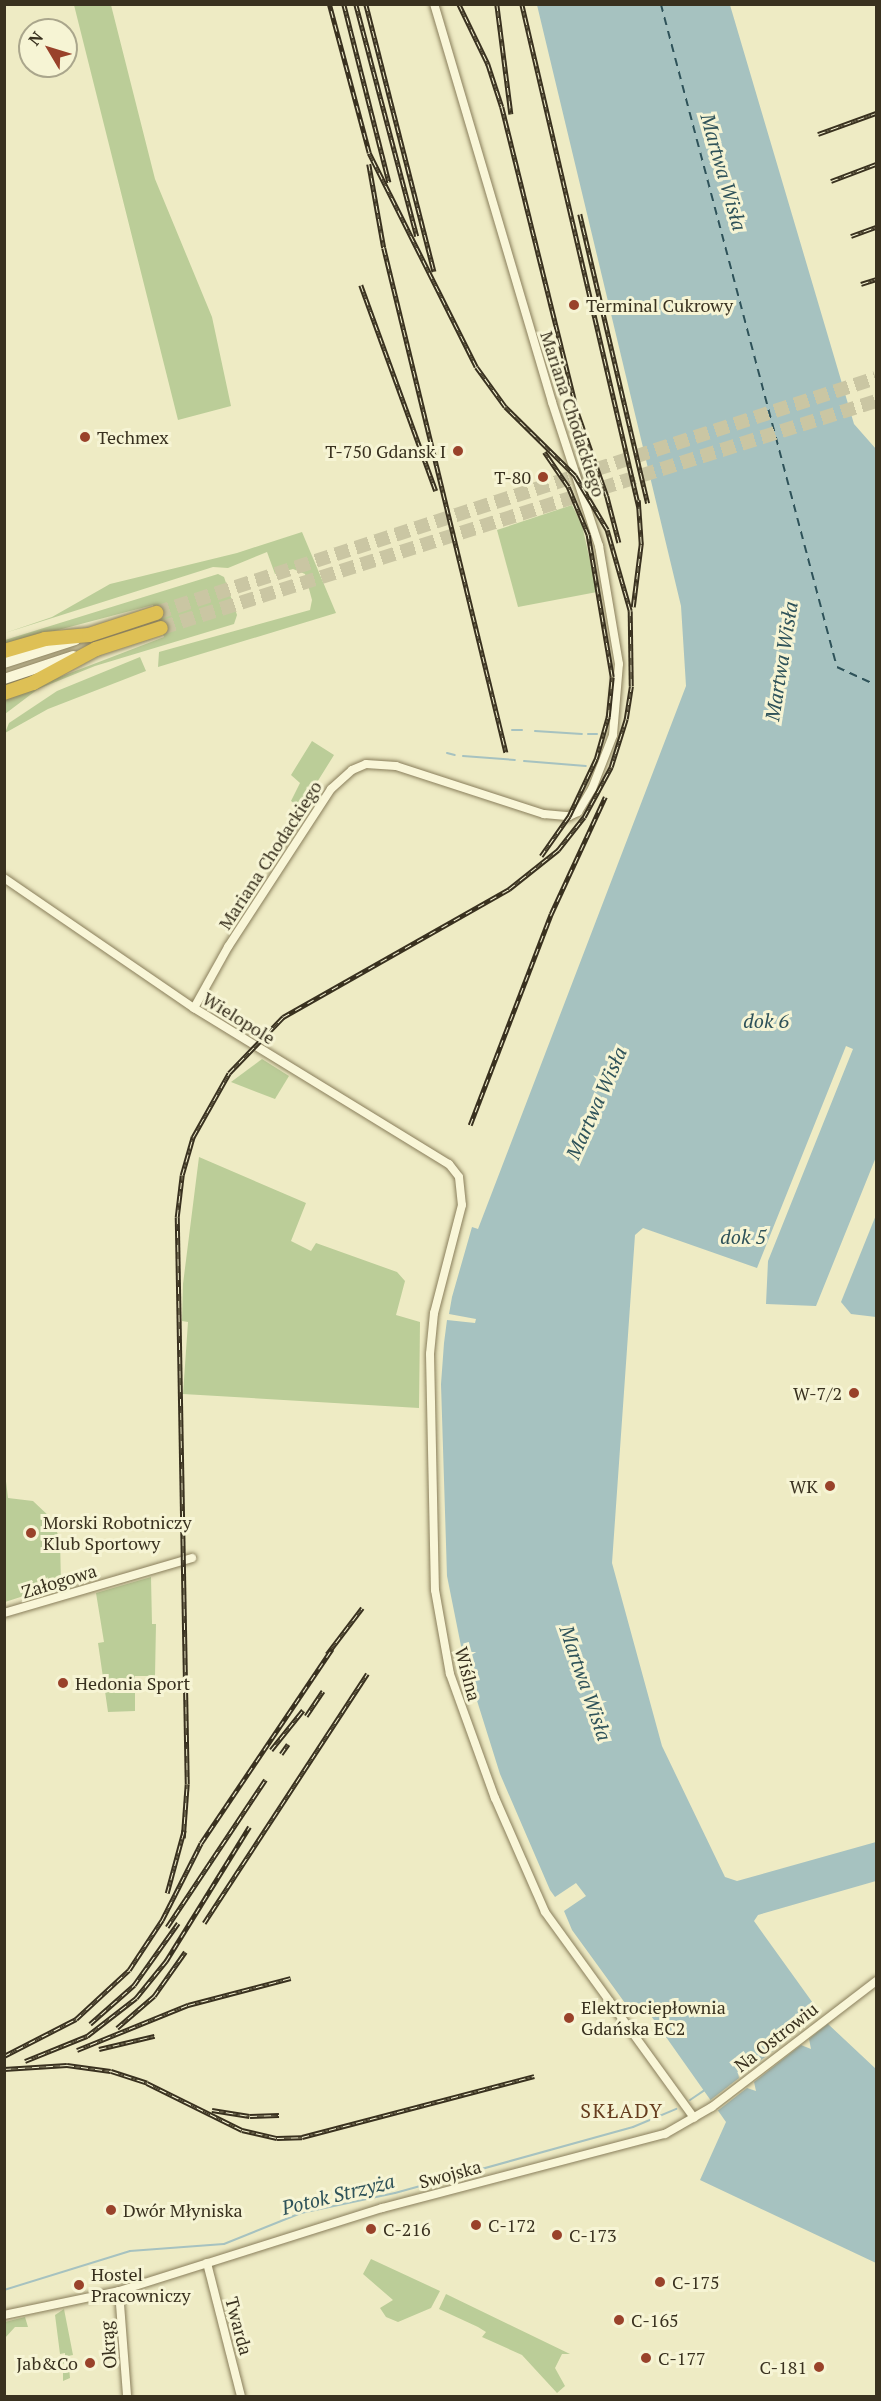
<!DOCTYPE html>
<html>
<head>
<meta charset="utf-8">
<style>
	body { margin:0 }
	#map { position:relative; width:881px; height:2401px; overflow:hidden; background:#eeebc4; font-family:"PT Serif",serif }
	div>[style] { position:absolute }
	[style*='--x'] { left:calc(var(--x)*1px); top:calc(var(--y)*1px); width:calc(var(--w)*1px); rotate:calc(var(--a)*1deg) }
	.green>* { inset:0; background:#bbcd98 }
	.water>* { inset:0; background:#a6c2c0 }
	.pier>* { inset:0; background:#eeebc4 }
	.stream>* { height:2px; margin:-1px; padding:0 1px; transform-origin:1px; border-radius:1px; background:#a6c2c0 }
	.ferry>* { height:1.5px; margin-top:-0.75px; transform-origin:0; background:repeating-linear-gradient(90deg,#2e5259 0 8px,transparent 0 14px) }
	.highway-tunnel>* { height:14px; margin-top:-7px; transform-origin:0; background:repeating-linear-gradient(90deg,#cac6a3 0 14px,transparent 0 21px) }
	.roads { filter:drop-shadow(0 0 2px #897e5b) drop-shadow(0 0 2px #897e5b) }
	.street>* { height:8px; margin:-4px; padding:0 4px; transform-origin:4px; border-radius:4px; background:#f9f6d8 }
	.secondary>* { height:10px; margin:-5px; padding:0 5px; transform-origin:5px; border-radius:5px; background:#f9f6d8 }
	.highway>* { height:14px; margin:-7px; padding:0 7px; transform-origin:7px; border-radius:7px; background:#dec055 }
	.rail>* { height:4.5px; margin-top:-2.25px; transform-origin:0; background:repeating-linear-gradient(90deg,#f6f4d4 0 7px,#39311f 0 14px); box-sizing:border-box; border-block:2px solid #39311f }
	.dots>* { width:16px; height:16px; translate:-50% -50%; box-sizing:border-box; border:3px solid #f6f4d4; border-radius:50% }
	span { translate:-50% -50%; white-space:nowrap; text-align:center; line-height:1.15; -webkit-text-stroke:6px #f6f4d4; paint-order:stroke }
	.poi-label { font-size:18px; color:#39311f }
	.left { translate:0 -50%; text-align:left }
	.right { translate:-100% -50%; text-align:right }
	.street-label { font-size:18px; color:#39311f }
	.water-label { font-size:20px; color:#2e5259; font-style:italic }
	.neighbourhood-label { font-size:20px; color:#663d1e; letter-spacing:1.5px }
	.frame { position:absolute; inset:0; border:6px solid #39311f; pointer-events:none }
	.north { position:absolute; left:18px; top:18px; width:60px; height:60px; box-sizing:border-box; background:#f6f4d4; border:2px solid #aaa68c; border-radius:50%; rotate:308deg; font-size:16px; font-weight:700; line-height:24px; text-align:center; color:#39311f }
	.north::after { content:''; display:block; margin:auto; width:21px; height:27px; background:#99422a; clip-path:polygon(50% 0,100% 100%,50% 72%,0 100%) }
</style>
</head>
<body>
<div id="map">
	<div class="green">
		<div style="clip-path:polygon(74px 5px,111px 5px,155px 179px,212px 317px,231px 406px,178px 420px)"></div>
		<div style="clip-path:polygon(572px 505px,582px 525px,597px 592px,518px 607px,497px 530px)"></div>
		<div style="clip-path:polygon(302px 532px,336px 613px,158px 667px,159px 652px,310px 610px,312px 600px,305px 574px,293px 569px,275px 574px,267px 552px,228px 568px,213px 567px,5px 633px,52px 617px,110px 584px,237px 553px)"></div>
		<div style="clip-path:polygon(218px 574px,224px 577px,237px 615px,234px 624px,95px 666px,38px 689px,5px 714px,5px 698px,164px 637px,153px 605px,5px 644px,5px 640px)"></div>
		<div style="clip-path:polygon(140px 657px,146px 671px,48px 709px,5px 733px,9px 723px,57px 691px)"></div>
		<div style="clip-path:polygon(312px 741px,334px 755px,301px 808px,291px 801px,300px 783px,291px 775px)"></div>
		<div style="clip-path:polygon(262px 1059px,289px 1076px,275px 1099px,231px 1082px)"></div>
		<div style="clip-path:polygon(199px 1157px,306px 1203px,291px 1241px,311px 1251px,316px 1243px,397px 1272px,405px 1281px,396px 1315px,420px 1322px,419px 1408px,183px 1394px,188px 1322px,182px 1321px,183px 1284px)"></div>
		<div style="clip-path:polygon(5px 1473px,8px 1498px,33px 1501px,52px 1519px,60px 1540px,61px 1584px,5px 1602px)"></div>
		<div style="clip-path:polygon(151px 1577px,152px 1624px,156px 1624px,155px 1676px,135px 1676px,135px 1711px,108px 1712px,98px 1643px,104px 1642px,96px 1593px)"></div>
		<div style="clip-path:polygon(371px 2259px,440px 2291px,431px 2308px,398px 2322px,386px 2317px,380px 2308px,393px 2300px,363px 2274px)"></div>
		<div style="clip-path:polygon(446px 2294px,570px 2354px,562px 2354px,555px 2368px,565px 2386px,557px 2393px,522px 2355px,482px 2337px,486px 2332px,478px 2327px,439px 2309px)"></div>
		<div style="clip-path:polygon(64px 2309px,73px 2355px,68px 2356px,70px 2378px,63px 2381px,63px 2373px,68px 2372px,67px 2363px,61px 2364px,61px 2359px,65px 2358px,65px 2353px,60px 2354px,55px 2315px)"></div>
		<div style="clip-path:polygon(25px 2317px,28px 2327px,15px 2327px,5px 2338px,5px 2322px)"></div>
	</div>
	<div class="water">
		<div style="clip-path:polygon(537px 5px,730px 5px,854px 424px,876px 449px,876px 1157px,816px 1306px,766px 1304px,768px 1261px,853px 1049px,846px 1046px,757px 1268px,643px 1228px,635px 1235px,612px 1563px,662px 1746px,725px 1877px,737px 1881px,876px 1842px,876px 1881px,758px 1915px,754px 1921px,828px 2024px,876px 2069px,876px 2263px,700px 2180px,726px 2122px,642px 2003px,632px 2013px,624px 2008px,625px 2003px,572px 1930px,564px 1911px,586px 1896px,576px 1883px,555px 1897px,550px 1890px,500px 1774px,463px 1656px,447px 1576px,441px 1384px,444px 1343px,447px 1320px,475px 1323px,476px 1319px,449px 1314px,452px 1297px,472px 1227px,478px 1229px,686px 686px,681px 606px)"></div>
		<div style="clip-path:polygon(876px 1215px,876px 1317px,851px 1314px,841px 1302px)"></div>
	</div>
	<div class="pier">
		<div style="clip-path:polygon(821px 2013px,829px 2023px,809px 2039px,811px 2049px,801px 2045px,754px 2082px,756px 2091px,747px 2088px,716px 2112px,708px 2102px,739px 2078px,737px 2067px,746px 2072px,793px 2035px,790px 2023px,801px 2029px)"></div>
	</div>
	<div class="stream">
		<div style="--x:512;--y:730;--w:10;--a:0"></div>
		<div style="--x:535;--y:731;--w:47;--a:3.7"></div>
		<div style="--x:588;--y:734;--w:9;--a:0"></div>
		<div style="--x:447;--y:753;--w:8;--a:14"></div>
		<div style="--x:463;--y:756;--w:52;--a:4.4"></div>
		<div style="--x:524;--y:761;--w:62;--a:4.6"></div>
		<div style="--x:690;--y:2100;--w:18;--a:-34"></div>
		<div style="--x:4;--y:2290;--w:132;--a:-17.2"></div>
		<div style="--x:130;--y:2251;--w:94;--a:-4.3"></div>
		<div style="--x:224;--y:2244;--w:83;--a:-21.9"></div>
		<div style="--x:301;--y:2213;--w:96;--a:-12"></div>
		<div style="--x:395;--y:2193;--w:247;--a:-15.5"></div>
		<div style="--x:633;--y:2127;--w:47;--a:-22.7"></div>
	</div>
	<div class="ferry">
		<div style="--x:661;--y:4;--w:686;--a:75.13"></div>
		<div style="--x:837;--y:667;--w:43;--a:24.8"></div>
	</div>
	<div class="highway-tunnel">
		<div style="--x:156;--y:613;--w:757;--a:-18.08"></div>
		<div style="--x:161;--y:628;--w:750;--a:-17.61"></div>
	</div>
	<div class="roads">
		<div class="street">
			<div style="--x:4;--y:878;--w:230;--a:34.4"></div>
			<div style="--x:194;--y:1008;--w:299;--a:31.5"></div>
			<div style="--x:449;--y:1164;--w:16;--a:52"></div>
			<div style="--x:459;--y:1177;--w:28;--a:84"></div>
			<div style="--x:462;--y:1205;--w:112;--a:104.5"></div>
			<div style="--x:434;--y:1313;--w:41;--a:95.6"></div>
			<div style="--x:430;--y:1354;--w:236;--a:88.8"></div>
			<div style="--x:435;--y:1590;--w:85;--a:79.9"></div>
			<div style="--x:450;--y:1674;--w:132;--a:70.1"></div>
			<div style="--x:495;--y:1798;--w:124;--a:66.3"></div>
			<div style="--x:545;--y:1912;--w:254;--a:54.1"></div>
			<div style="--x:194;--y:1008;--w:70;--a:-60.9"></div>
			<div style="--x:228;--y:947;--w:189;--a:-56.9"></div>
			<div style="--x:331;--y:789;--w:28;--a:-42"></div>
			<div style="--x:352;--y:770;--w:15;--a:-23"></div>
			<div style="--x:366;--y:764;--w:30;--a:4"></div>
			<div style="--x:396;--y:766;--w:156;--a:18"></div>
			<div style="--x:544;--y:814;--w:25;--a:5"></div>
			<div style="--x:569;--y:816;--w:10;--a:-24"></div>
			<div style="--x:578;--y:812;--w:27;--a:-59"></div>
			<div style="--x:592;--y:789;--w:58;--a:-68.7"></div>
			<div style="--x:613;--y:735;--w:71;--a:-85.2"></div>
			<div style="--x:619;--y:664;--w:120;--a:-99.6"></div>
			<div style="--x:599;--y:546;--w:151;--a:-108.1"></div>
			<div style="--x:552;--y:402;--w:415;--a:-106.5"></div>
			<div style="--x:4;--y:1613;--w:196;--a:-16.3"></div>
			<div style="--x:207;--y:2263;--w:137;--a:75.7"></div>
			<div style="--x:119;--y:2291;--w:105;--a:85.6"></div>
			<div style="--x:4;--y:2315;--w:117;--a:-11.8"></div>
			<div style="--x:119;--y:2291;--w:276;--a:-17.5"></div>
			<div style="--x:382;--y:2208;--w:293;--a:-14.7"></div>
			<div style="--x:665;--y:2134;--w:54;--a:-29.9"></div>
			<div style="--x:712;--y:2107;--w:207;--a:-37.5"></div>
		</div>
		<div class="secondary">
			<div style="--x:4;--y:663;--w:75;--a:-17.9"></div>
			<div style="--x:4;--y:679;--w:73;--a:-18.4"></div>
		</div>
		<div class="highway">
			<div style="--x:4;--y:651;--w:43;--a:-16.3"></div>
			<div style="--x:45;--y:639;--w:44;--a:-5.2"></div>
			<div style="--x:89;--y:635;--w:71;--a:-18.2"></div>
			<div style="--x:4;--y:693;--w:31;--a:-19"></div>
			<div style="--x:33;--y:683;--w:72;--a:-28.4"></div>
			<div style="--x:96;--y:649;--w:68;--a:-17.9"></div>
		</div>
	</div>
	<div class="rail">
		<div style="--x:344;--y:4;--w:184;--a:75.8"></div>
		<div style="--x:356;--y:4;--w:240;--a:75.3"></div>
		<div style="--x:366;--y:4;--w:276;--a:75.7"></div>
		<div style="--x:459;--y:4;--w:67;--a:64.2"></div>
		<div style="--x:488;--y:64;--w:45;--a:72"></div>
		<div style="--x:502;--y:107;--w:313;--a:76.1"></div>
		<div style="--x:577;--y:411;--w:90;--a:70.6"></div>
		<div style="--x:607;--y:496;--w:48;--a:75.4"></div>
		<div style="--x:497;--y:4;--w:111;--a:82.7"></div>
		<div style="--x:522;--y:4;--w:516;--a:76.91"></div>
		<div style="--x:818;--y:134;--w:62;--a:-19.9"></div>
		<div style="--x:369;--y:164;--w:85;--a:79.9"></div>
		<div style="--x:384;--y:248;--w:519;--a:76.39"></div>
		<div style="--x:831;--y:181;--w:48;--a:-20.7"></div>
		<div style="--x:580;--y:214;--w:297;--a:76.8"></div>
		<div style="--x:851;--y:236;--w:27;--a:-20"></div>
		<div style="--x:861;--y:284;--w:16;--a:-18"></div>
		<div style="--x:361;--y:285;--w:219;--a:70"></div>
		<div style="--x:633;--y:607;--w:64;--a:-82.8"></div>
		<div style="--x:641;--y:544;--w:44;--a:-93.9"></div>
		<div style="--x:541;--y:856;--w:49;--a:-55"></div>
		<div style="--x:569;--y:816;--w:63;--a:-64.7"></div>
		<div style="--x:596;--y:759;--w:44;--a:-74.1"></div>
		<div style="--x:608;--y:717;--w:40;--a:-84.3"></div>
		<div style="--x:612;--y:677;--w:144;--a:-99.6"></div>
		<div style="--x:588;--y:535;--w:52;--a:-112.6"></div>
		<div style="--x:568;--y:487;--w:42;--a:-124.4"></div>
		<div style="--x:470;--y:1125;--w:226;--a:-69"></div>
		<div style="--x:551;--y:914;--w:129;--a:-65.2"></div>
		<div style="--x:327;--y:1654;--w:58;--a:-52.7"></div>
		<div style="--x:306;--y:1716;--w:30;--a:-56"></div>
		<div style="--x:271;--y:1750;--w:51;--a:-51.3"></div>
		<div style="--x:281;--y:1754;--w:12;--a:-55"></div>
		<div style="--x:183;--y:1838;--w:54;--a:-85.8"></div>
		<div style="--x:187;--y:1784;--w:567;--a:-91.01"></div>
		<div style="--x:177;--y:1217;--w:42;--a:-83.2"></div>
		<div style="--x:182;--y:1175;--w:40;--a:-74"></div>
		<div style="--x:193;--y:1137;--w:73;--a:-60.6"></div>
		<div style="--x:229;--y:1073;--w:78;--a:-46"></div>
		<div style="--x:283;--y:1017;--w:260;--a:-29.5"></div>
		<div style="--x:509;--y:889;--w:63;--a:-38.5"></div>
		<div style="--x:558;--y:850;--w:42;--a:-51.8"></div>
		<div style="--x:584;--y:817;--w:57;--a:-61.6"></div>
		<div style="--x:611;--y:767;--w:50;--a:-72.6"></div>
		<div style="--x:626;--y:719;--w:33;--a:-81"></div>
		<div style="--x:631;--y:686;--w:75;--a:-90.8"></div>
		<div style="--x:630;--y:611;--w:84;--a:-105.9"></div>
		<div style="--x:607;--y:530;--w:63;--a:-120.7"></div>
		<div style="--x:575;--y:476;--w:98;--a:-135.4"></div>
		<div style="--x:505;--y:407;--w:49;--a:-125.9"></div>
		<div style="--x:476;--y:367;--w:239;--a:-116.6"></div>
		<div style="--x:369;--y:153;--w:154;--a:-105"></div>
		<div style="--x:167;--y:1893;--w:65;--a:-74.9"></div>
		<div style="--x:204;--y:1923;--w:298;--a:-56.8"></div>
		<div style="--x:167;--y:1927;--w:177;--a:-56.3"></div>
		<div style="--x:90;--y:2024;--w:59;--a:-41.6"></div>
		<div style="--x:134;--y:1985;--w:76;--a:-54.6"></div>
		<div style="--x:117;--y:2028;--w:49;--a:-40.9"></div>
		<div style="--x:154;--y:1996;--w:54;--a:-54.8"></div>
		<div style="--x:99;--y:2049;--w:57;--a:-13.3"></div>
		<div style="--x:77;--y:2050;--w:120;--a:-22.1"></div>
		<div style="--x:188;--y:2005;--w:106;--a:-14.7"></div>
		<div style="--x:4;--y:2056;--w:81;--a:-27.2"></div>
		<div style="--x:76;--y:2019;--w:72;--a:-42.8"></div>
		<div style="--x:129;--y:1970;--w:60;--a:-56.6"></div>
		<div style="--x:162;--y:1920;--w:86;--a:-63.1"></div>
		<div style="--x:201;--y:1843;--w:234;--a:-56"></div>
		<div style="--x:25;--y:2061;--w:67;--a:-22"></div>
		<div style="--x:87;--y:2036;--w:62;--a:-37.8"></div>
		<div style="--x:136;--y:1998;--w:48;--a:-51"></div>
		<div style="--x:166;--y:1961;--w:158;--a:-58.2"></div>
		<div style="--x:4;--y:2069;--w:63;--a:-3.6"></div>
		<div style="--x:67;--y:2065;--w:44;--a:7.8"></div>
		<div style="--x:111;--y:2071;--w:38;--a:18"></div>
		<div style="--x:147;--y:2083;--w:106;--a:26.3"></div>
		<div style="--x:242;--y:2130;--w:36;--a:13"></div>
		<div style="--x:277;--y:2138;--w:25;--a:-2"></div>
		<div style="--x:302;--y:2137;--w:240;--a:-14.7"></div>
		<div style="--x:212;--y:2110;--w:38;--a:9"></div>
		<div style="--x:250;--y:2116;--w:29;--a:-2"></div>
	</div>
	<div class="dots">
		<div style="left:574px;top:305px;background:#99422a"></div>
		<div style="left:85px;top:437px;background:#99422a"></div>
		<div style="left:458px;top:451px;background:#99422a"></div>
		<div style="left:543px;top:477px;background:#99422a"></div>
		<div style="left:854px;top:1393px;background:#99422a"></div>
		<div style="left:830px;top:1486px;background:#99422a"></div>
		<div style="left:31px;top:1533px;background:#99422a"></div>
		<div style="left:63px;top:1683px;background:#99422a"></div>
		<div style="left:569px;top:2018px;background:#99422a"></div>
		<div style="left:111px;top:2210px;background:#99422a"></div>
		<div style="left:476px;top:2225px;background:#99422a"></div>
		<div style="left:371px;top:2229px;background:#99422a"></div>
		<div style="left:557px;top:2235px;background:#99422a"></div>
		<div style="left:660px;top:2282px;background:#99422a"></div>
		<div style="left:79px;top:2285px;background:#99422a"></div>
		<div style="left:619px;top:2320px;background:#99422a"></div>
		<div style="left:646px;top:2358px;background:#99422a"></div>
		<div style="left:90px;top:2363px;background:#99422a"></div>
		<div style="left:819px;top:2367px;background:#99422a"></div>
	</div>
	<div class="poi-label">
		<span class="left" style="left:586px;top:305px">Terminal Cukrowy</span>
		<span class="left" style="left:97px;top:437px">Techmex</span>
		<span class="right" style="left:446px;top:451px">T-750 Gdansk I</span>
		<span class="right" style="left:531px;top:477px">T-80</span>
		<span class="right" style="left:842px;top:1393px">W-7/2</span>
		<span class="right" style="left:818px;top:1486px">WK</span>
		<span class="left" style="left:43px;top:1533px">Morski Robotniczy<br>Klub Sportowy</span>
		<span class="left" style="left:75px;top:1683px">Hedonia Sport</span>
		<span class="left" style="left:581px;top:2018px">Elektrociepłownia<br>Gdańska EC2</span>
		<span class="left" style="left:123px;top:2210px">Dwór Młyniska</span>
		<span class="left" style="left:488px;top:2225px">C-172</span>
		<span class="left" style="left:383px;top:2229px">C-216</span>
		<span class="left" style="left:569px;top:2235px">C-173</span>
		<span class="left" style="left:91px;top:2285px">Hostel<br>Pracowniczy</span>
		<span class="left" style="left:672px;top:2282px">C-175</span>
		<span class="left" style="left:631px;top:2320px">C-165</span>
		<span class="left" style="left:658px;top:2358px">C-177</span>
		<span class="right" style="left:78px;top:2363px">Jab&amp;Co</span>
		<span class="right" style="left:807px;top:2367px">C-181</span>
	</div>
	<div class="street-label">
		<span style="left:573px;top:414px;rotate:72deg">Mariana Chodackiego</span>
		<span style="left:270px;top:855px;rotate:-57deg">Mariana Chodackiego</span>
		<span style="left:239px;top:1018px;rotate:32deg">Wielopole</span>
		<span style="left:59px;top:1581px;rotate:-17deg">Załogowa</span>
		<span style="left:468px;top:1674px;rotate:75deg">Wiślna</span>
		<span style="left:776px;top:2037px;rotate:-38deg">Na Ostrowiu</span>
		<span style="left:450px;top:2174px;rotate:-15deg">Swojska</span>
		<span style="left:239px;top:2326px;rotate:75deg">Twarda</span>
		<span style="left:108px;top:2345px;rotate:-95deg">Okrąg</span>
	</div>
	<div class="water-label">
		<span style="left:724px;top:172px;rotate:74deg">Martwa Wisła</span>
		<span style="left:781px;top:661px;rotate:-81deg">Martwa Wisła</span>
		<span style="left:766px;top:1020px">dok 6</span>
		<span style="left:596px;top:1103px;rotate:-66deg">Martwa Wisła</span>
		<span style="left:743px;top:1236px">dok 5</span>
		<span style="left:586px;top:1683px;rotate:71deg">Martwa Wisła</span>
		<span style="left:338px;top:2194px;rotate:-14deg">Potok Strzyża</span>
	</div>
	<div class="neighbourhood-label">
		<span style="left:622px;top:2110px">SKŁADY</span>
	</div>
	<div class="frame"></div>
	<div class="north">N</div>
</div>
</body>
</html>
